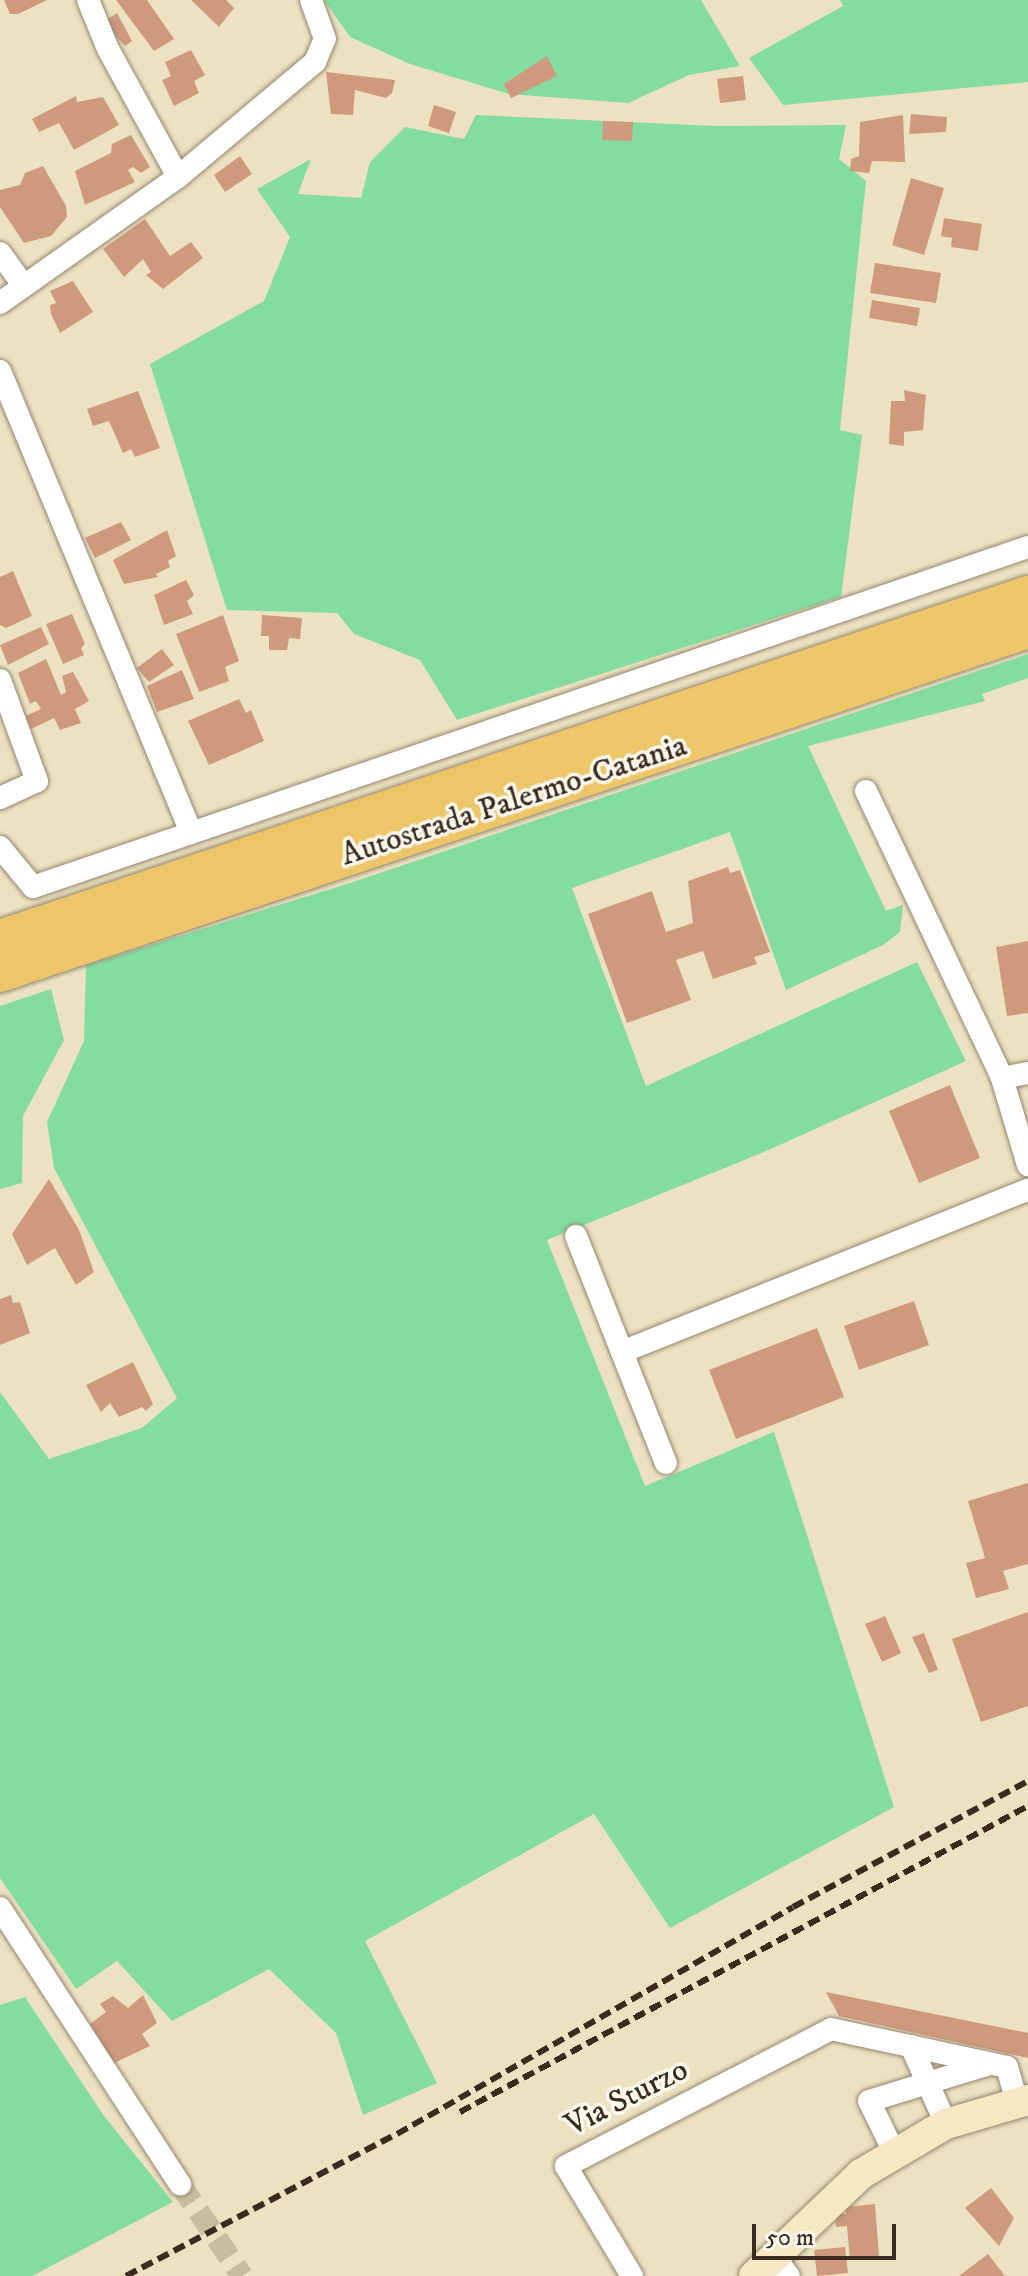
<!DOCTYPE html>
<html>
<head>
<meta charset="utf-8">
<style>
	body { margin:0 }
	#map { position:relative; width:1028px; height:2276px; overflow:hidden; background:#ece2c1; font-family:"IM FELL DW Pica",serif }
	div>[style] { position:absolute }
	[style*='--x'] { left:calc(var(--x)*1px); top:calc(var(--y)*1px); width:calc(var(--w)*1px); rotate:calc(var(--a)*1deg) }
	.green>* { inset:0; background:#84dca0 }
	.building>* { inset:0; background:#cf997d }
	.street-tunnel>* { height:22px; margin-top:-11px; transform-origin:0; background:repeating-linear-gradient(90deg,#c9bda0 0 22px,transparent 0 33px) }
	.roads { filter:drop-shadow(0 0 2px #948670) drop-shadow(0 0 2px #948670) }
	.street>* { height:22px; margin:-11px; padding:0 11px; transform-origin:11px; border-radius:11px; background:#fff }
	.secondary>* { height:30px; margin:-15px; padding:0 15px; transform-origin:15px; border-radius:15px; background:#f7e8c3 }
	.highway>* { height:38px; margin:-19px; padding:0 19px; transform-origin:19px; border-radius:19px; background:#ecc669 }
	.rail>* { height:6px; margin-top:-3px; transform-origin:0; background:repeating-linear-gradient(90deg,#3b2a1e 0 12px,transparent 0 18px) }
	span { translate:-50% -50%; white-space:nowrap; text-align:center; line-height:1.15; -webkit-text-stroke:7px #fbf7ec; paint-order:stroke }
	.street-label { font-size:32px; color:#3b2a1e }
	.scale { position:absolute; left:752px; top:2224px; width:144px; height:36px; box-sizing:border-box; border:4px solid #3b2a1e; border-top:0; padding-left:10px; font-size:24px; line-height:28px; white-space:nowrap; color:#3b2a1e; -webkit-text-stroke:6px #fbf7ec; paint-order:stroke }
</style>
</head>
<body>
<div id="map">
	<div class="green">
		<div style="clip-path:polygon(324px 0,701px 0,740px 66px,689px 75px,628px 103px,509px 94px,410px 64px,350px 37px)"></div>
		<div style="clip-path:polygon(840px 0,1028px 0,1028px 82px,783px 105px,749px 58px,843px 6px)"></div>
		<div style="clip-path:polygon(476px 115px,715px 126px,846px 125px,839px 159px,866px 181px,840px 430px,862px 435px,841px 597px,457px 720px,420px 660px,354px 634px,337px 613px,227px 610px,150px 364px,264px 301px,290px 237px,257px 189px,311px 159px,298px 194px,361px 198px,370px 162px,405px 127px,464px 139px)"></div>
		<div style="clip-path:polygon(1028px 654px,1028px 678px,982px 694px,985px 701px,808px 746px,886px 911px,903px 905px,900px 932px,883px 945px,786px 990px,730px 832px,572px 888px,646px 1086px,917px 962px,966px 1061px,764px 1152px,547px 1240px,645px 1486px,774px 1432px,894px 1807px,670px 1928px,594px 1814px,365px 1941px,437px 2083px,363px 2115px,336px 2033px,269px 1969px,172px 2021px,117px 1961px,76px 1989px,0 1878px,0 1392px,49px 1459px,142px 1428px,177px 1398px,54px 1168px,47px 1122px,84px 1041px,86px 965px,347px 884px)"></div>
		<div style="clip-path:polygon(51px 989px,64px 1040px,23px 1116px,22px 1183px,0 1189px,0 1006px)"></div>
		<div style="clip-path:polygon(25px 1997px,104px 2116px,173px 2202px,32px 2276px,0 2276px,0 2005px)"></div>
	</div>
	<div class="building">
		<div style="clip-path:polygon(4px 0,47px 0,18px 14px,10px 14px)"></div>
		<div style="clip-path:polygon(116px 0,147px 0,174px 39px,154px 51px)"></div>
		<div style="clip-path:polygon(191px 0,226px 0,234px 8px,219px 27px)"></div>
		<div style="clip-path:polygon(117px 13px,132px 41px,125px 46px,103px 22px)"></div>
		<div style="clip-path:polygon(191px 50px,205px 75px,194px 81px,199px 93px,174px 106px,162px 80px,171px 76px,165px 62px)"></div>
		<div style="clip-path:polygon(547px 56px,557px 76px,511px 98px,504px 84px)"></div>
		<div style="clip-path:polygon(326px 72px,395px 80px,392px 93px,386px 98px,355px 90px,353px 115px,331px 114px)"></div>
		<div style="clip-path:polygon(743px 76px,746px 100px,720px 103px,717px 79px)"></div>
		<div style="clip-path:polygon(76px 96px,77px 102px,103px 97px,119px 125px,74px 150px,59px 123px,39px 132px,32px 119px)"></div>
		<div style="clip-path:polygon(434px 105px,456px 112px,449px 133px,428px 126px)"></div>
		<div style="clip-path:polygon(911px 114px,947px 117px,946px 132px,909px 134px)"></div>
		<div style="clip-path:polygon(903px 115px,905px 162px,872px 161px,869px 173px,850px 171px,851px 159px,859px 156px,860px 122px)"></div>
		<div style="clip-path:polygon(603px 121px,633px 122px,632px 141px,602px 140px)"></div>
		<div style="clip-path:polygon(131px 135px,150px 167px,141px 173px,133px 167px,128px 170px,135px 182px,85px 205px,75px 171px,111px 153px,112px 144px)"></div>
		<div style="clip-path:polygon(240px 156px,252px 174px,225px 192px,214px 175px)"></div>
		<div style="clip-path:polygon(43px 166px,66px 206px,67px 217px,51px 236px,24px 243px,0 207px,0 190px,20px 185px,25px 173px)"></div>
		<div style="clip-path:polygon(911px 178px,944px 188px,924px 255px,892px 245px)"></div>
		<div style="clip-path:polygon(944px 218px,982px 224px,978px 251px,951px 247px,952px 238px,941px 236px)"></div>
		<div style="clip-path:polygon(145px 219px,170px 256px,191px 242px,203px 258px,163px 289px,146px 275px,151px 272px,143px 259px,124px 277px,103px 249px)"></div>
		<div style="clip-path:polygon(875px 263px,941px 273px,936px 303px,870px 293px)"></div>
		<div style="clip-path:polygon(73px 281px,93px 312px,60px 333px,51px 314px,50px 305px,56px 303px,50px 291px)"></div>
		<div style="clip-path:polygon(872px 300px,920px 308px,917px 326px,869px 318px)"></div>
		<div style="clip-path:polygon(904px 390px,926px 395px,923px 430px,904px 432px,904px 446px,889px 444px,891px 401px,905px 401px)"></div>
		<div style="clip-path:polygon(138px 391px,160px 448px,135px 457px,131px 449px,123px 453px,109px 421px,93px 426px,87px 409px)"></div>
		<div style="clip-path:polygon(121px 522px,131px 540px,95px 558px,85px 538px)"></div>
		<div style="clip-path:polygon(167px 530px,176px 556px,168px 561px,170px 567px,156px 574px,158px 577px,124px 584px,113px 560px)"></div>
		<div style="clip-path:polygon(13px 571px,32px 616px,6px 628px,0 625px,0 577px)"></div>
		<div style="clip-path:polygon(186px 580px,194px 595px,187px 601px,193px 614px,164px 625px,154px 595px)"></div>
		<div style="clip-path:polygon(72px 614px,85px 644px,81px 648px,84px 655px,63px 664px,46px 624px)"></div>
		<div style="clip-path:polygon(223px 615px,239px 661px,225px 667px,229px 681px,199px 692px,176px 634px)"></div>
		<div style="clip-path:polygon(262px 615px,302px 618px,300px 639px,289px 638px,287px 650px,269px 650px,269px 636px,261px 636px)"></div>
		<div style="clip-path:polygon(41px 627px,49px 644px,8px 665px,0 645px)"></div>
		<div style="clip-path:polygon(162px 649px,174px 665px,149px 682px,137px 668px)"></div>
		<div style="clip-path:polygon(46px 659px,61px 695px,66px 692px,62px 676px,73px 672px,89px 701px,75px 709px,81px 723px,60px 730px,54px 718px,31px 729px,26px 716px,41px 709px,36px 701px,30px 704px,18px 673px)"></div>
		<div style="clip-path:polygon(182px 670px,194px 699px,157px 712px,147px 686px)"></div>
		<div style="clip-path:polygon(239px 699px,246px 713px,251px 710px,264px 741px,209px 765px,188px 721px)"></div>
		<div style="clip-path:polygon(728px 867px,730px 873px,740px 870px,770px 952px,754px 957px,757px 964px,713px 979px,703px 951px,676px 960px,691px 1000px,627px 1023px,588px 914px,652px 891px,666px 932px,693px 923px,688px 881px)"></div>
		<div style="clip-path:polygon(1028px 941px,1028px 1013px,1007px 1016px,996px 947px)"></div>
		<div style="clip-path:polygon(950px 1085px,980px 1158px,919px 1183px,889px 1111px)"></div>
		<div style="clip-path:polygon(49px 1179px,79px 1230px,94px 1272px,76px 1285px,55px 1248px,27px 1265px,12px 1234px)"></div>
		<div style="clip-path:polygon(11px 1295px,13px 1303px,20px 1302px,30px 1333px,0 1345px,0 1299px)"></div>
		<div style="clip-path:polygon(914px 1301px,929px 1345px,859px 1370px,844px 1326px)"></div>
		<div style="clip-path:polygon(817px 1328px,844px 1397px,736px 1439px,709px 1370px)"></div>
		<div style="clip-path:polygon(133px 1362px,153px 1404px,146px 1411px,142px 1407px,119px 1417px,110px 1403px,101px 1412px,86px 1385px)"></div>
		<div style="clip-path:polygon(1028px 1483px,1028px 1564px,1003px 1571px,1009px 1589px,976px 1598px,966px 1563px,985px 1558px,968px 1501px)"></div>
		<div style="clip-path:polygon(1028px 1612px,1028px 1706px,981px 1722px,952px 1639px)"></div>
		<div style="clip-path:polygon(885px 1616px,901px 1653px,882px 1662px,865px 1624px)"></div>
		<div style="clip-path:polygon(924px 1633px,938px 1670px,929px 1673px,912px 1637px)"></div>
		<div style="clip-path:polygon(826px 1992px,1028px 2033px,1028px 2058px,839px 2016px)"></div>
		<div style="clip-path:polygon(143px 1995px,157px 2023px,142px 2034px,150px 2046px,114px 2063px,90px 2024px,106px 2012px,100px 2004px,113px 1996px,128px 2008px)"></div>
		<div style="clip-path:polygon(991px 2188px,1014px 2218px,999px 2246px,965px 2208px)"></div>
		<div style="clip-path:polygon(875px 2204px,879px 2256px,850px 2259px,847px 2226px,836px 2227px,835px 2215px,846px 2214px,846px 2207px)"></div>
		<div style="clip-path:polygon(845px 2247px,848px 2273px,817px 2276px,814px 2250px)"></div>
		<div style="clip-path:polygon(988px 2254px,1005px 2276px,959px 2276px)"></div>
	</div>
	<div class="street-tunnel">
		<div style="--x:180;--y:2184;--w:111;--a:56"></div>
	</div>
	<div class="roads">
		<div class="street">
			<div style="--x:88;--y:0;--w:53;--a:67.8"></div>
			<div style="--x:108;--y:49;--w:146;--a:61.3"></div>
			<div style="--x:0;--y:253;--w:39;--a:54"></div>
			<div style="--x:0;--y:303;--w:218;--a:-35.3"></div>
			<div style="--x:178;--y:177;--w:179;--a:-40"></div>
			<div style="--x:315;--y:62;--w:25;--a:-67"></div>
			<div style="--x:325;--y:39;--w:41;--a:-109.7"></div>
			<div style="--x:0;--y:371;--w:500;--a:67.5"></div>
			<div style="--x:0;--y:680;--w:108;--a:69.9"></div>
			<div style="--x:37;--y:781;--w:41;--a:155.3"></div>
			<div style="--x:866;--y:791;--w:318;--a:64.6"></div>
			<div style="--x:1002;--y:1078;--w:91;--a:73.4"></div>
			<div style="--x:0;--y:847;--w:52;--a:50.5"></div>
			<div style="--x:33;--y:887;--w:1051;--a:-18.87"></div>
			<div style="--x:1002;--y:1078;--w:26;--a:-11"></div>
			<div style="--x:576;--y:1236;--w:244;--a:68.4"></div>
			<div style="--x:622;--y:1352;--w:437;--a:-21.8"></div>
			<div style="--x:0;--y:1908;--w:330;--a:56.9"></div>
			<div style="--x:911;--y:2046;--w:85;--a:65.8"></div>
			<div style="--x:895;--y:2154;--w:59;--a:-116.1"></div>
			<div style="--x:869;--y:2101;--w:126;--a:-17.1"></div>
			<div style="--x:774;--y:2257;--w:24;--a:52"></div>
			<div style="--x:632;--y:2276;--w:128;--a:-121"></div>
			<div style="--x:566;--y:2166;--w:298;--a:-27.3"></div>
			<div style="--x:831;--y:2029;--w:180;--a:12.2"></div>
			<div style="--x:1007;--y:2067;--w:36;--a:74"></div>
		</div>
		<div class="secondary">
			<div style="--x:754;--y:2276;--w:148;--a:-43.6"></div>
			<div style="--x:861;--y:2174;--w:99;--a:-30.5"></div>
			<div style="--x:946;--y:2124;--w:85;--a:-16.3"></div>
		</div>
		<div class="highway">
			<div style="--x:0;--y:939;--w:1084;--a:-18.5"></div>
			<div style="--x:0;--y:973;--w:1084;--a:-18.5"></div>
		</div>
	</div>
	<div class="rail">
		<div style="--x:460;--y:2112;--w:645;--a:-28.31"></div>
		<div style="--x:126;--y:2276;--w:306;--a:-27.7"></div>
		<div style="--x:397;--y:2134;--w:456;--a:-29.8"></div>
		<div style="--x:793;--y:1907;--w:267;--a:-28.2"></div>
	</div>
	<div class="street-label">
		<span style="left:514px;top:801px;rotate:-18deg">Autostrada Palermo-Catania</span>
		<span style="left:627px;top:2098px;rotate:-27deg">Via Sturzo</span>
	</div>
	<div class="scale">50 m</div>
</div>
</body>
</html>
